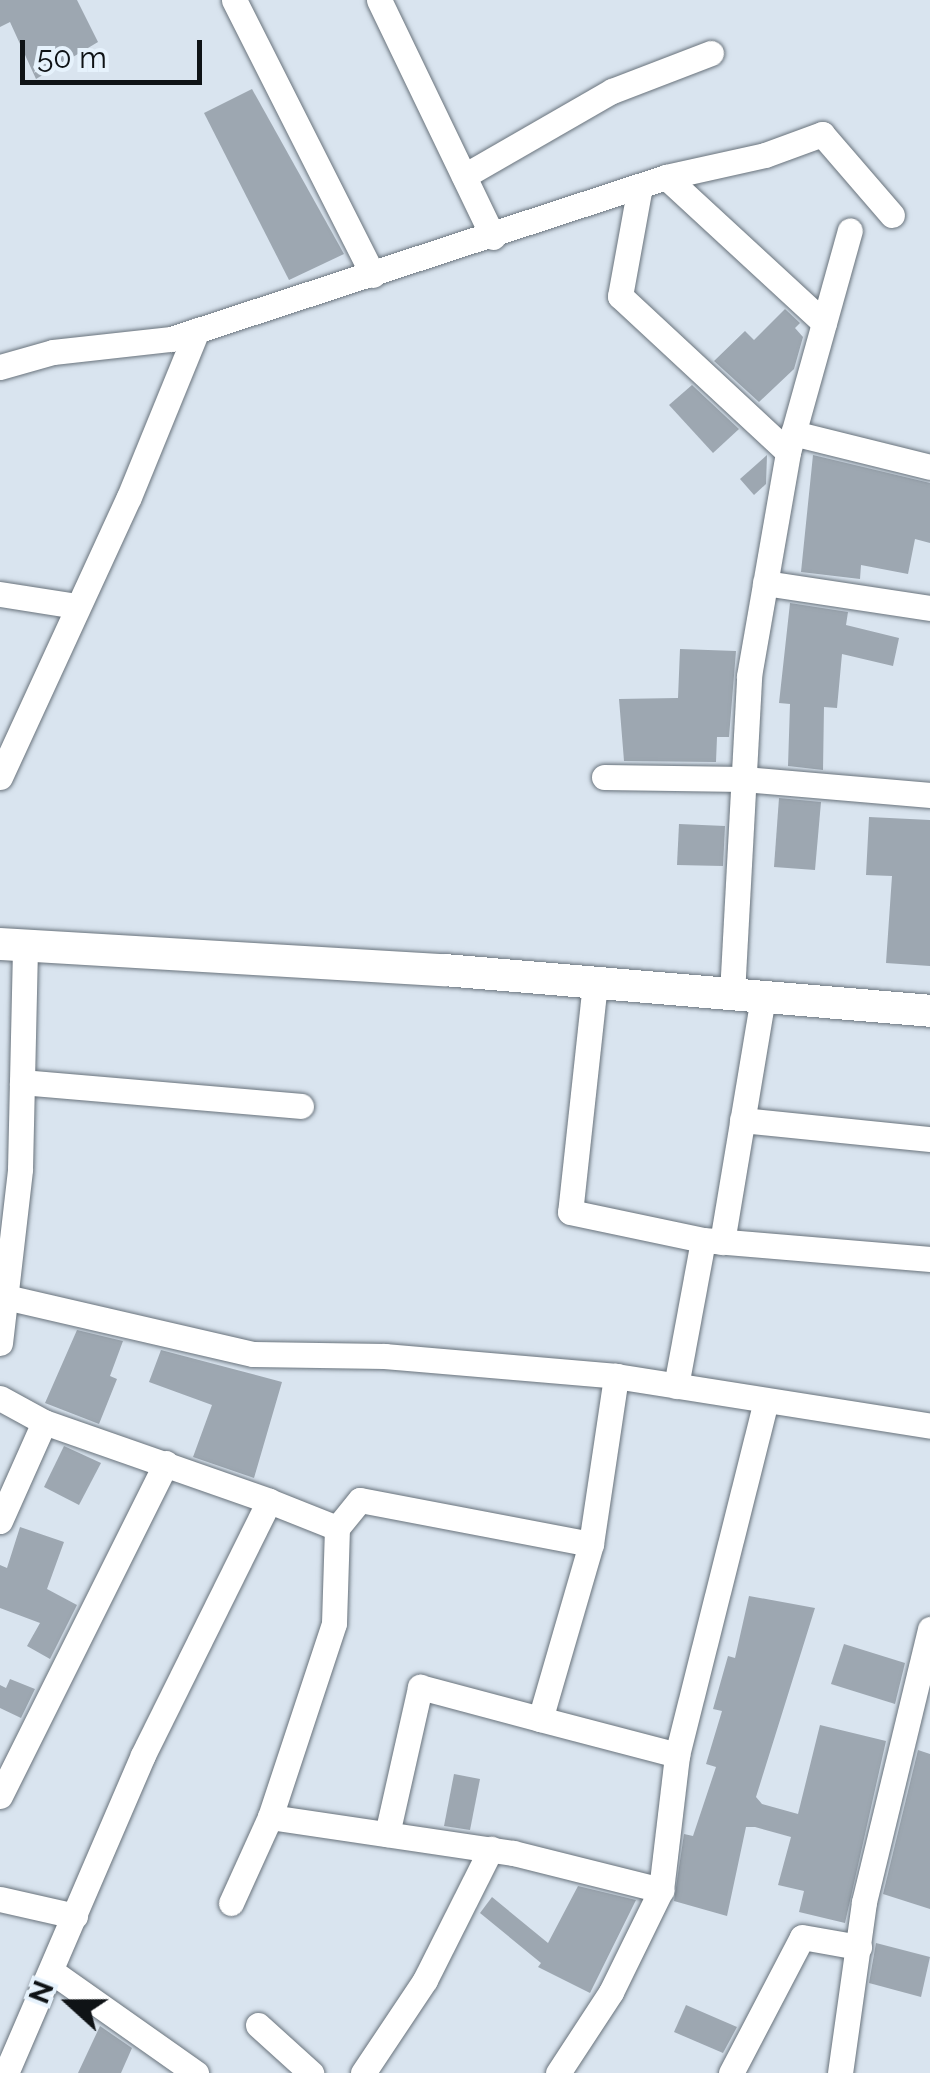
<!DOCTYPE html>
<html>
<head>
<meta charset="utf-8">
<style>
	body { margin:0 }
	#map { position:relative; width:930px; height:2073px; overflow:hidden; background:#d9e4ef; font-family:Raleway,sans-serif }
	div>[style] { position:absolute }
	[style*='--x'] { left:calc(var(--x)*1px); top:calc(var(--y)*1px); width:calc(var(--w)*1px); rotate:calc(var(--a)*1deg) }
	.building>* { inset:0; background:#9da7b1 }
	.roads { filter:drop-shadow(0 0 2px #69737c) drop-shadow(0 0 2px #69737c) }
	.minor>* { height:25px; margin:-12.5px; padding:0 12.5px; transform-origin:12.5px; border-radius:12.5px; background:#fff }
	.major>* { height:32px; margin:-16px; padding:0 16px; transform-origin:16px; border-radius:16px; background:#fff }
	span { translate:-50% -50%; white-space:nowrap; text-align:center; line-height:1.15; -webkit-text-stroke:9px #e6f2fc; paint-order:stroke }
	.north { position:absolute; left:20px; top:1953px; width:100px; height:100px; -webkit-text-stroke:8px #e6f2fc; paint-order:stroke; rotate:291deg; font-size:28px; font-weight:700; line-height:40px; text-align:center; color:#0f1316 }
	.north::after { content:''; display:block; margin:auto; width:35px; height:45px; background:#0f1316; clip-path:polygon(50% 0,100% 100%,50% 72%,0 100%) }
	.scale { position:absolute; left:20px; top:40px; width:182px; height:45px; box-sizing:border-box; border:5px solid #0f1316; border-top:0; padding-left:12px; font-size:30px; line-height:35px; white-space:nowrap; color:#0f1316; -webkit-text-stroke:8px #e6f2fc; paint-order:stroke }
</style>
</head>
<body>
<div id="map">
	<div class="building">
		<div style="clip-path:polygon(0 0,77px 0,98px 42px,36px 79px,10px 22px,0 27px)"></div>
		<div style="clip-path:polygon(252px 89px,344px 254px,289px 280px,204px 113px)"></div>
		<div style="clip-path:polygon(785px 309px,800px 323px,795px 328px,803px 337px,794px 369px,759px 402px,714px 361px,745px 331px,754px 340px)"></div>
		<div style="clip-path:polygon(692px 385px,739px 429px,713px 453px,669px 405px)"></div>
		<div style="clip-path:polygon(767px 455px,766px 484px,754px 495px,740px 479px)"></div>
		<div style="clip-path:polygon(813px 455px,930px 483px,930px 543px,915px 539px,908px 574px,861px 565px,860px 579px,801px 572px)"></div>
		<div style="clip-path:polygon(790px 603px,848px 612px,846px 625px,899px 638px,893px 666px,842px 654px,837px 708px,824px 707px,823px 770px,788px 766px,790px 704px,779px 703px)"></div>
		<div style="clip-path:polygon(680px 649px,736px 651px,729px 737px,717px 737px,716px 762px,624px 761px,619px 699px,678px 698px)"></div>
		<div style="clip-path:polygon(779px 798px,821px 802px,815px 870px,774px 867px)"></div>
		<div style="clip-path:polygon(869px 817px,930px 820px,930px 966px,886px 963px,892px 876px,866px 875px)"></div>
		<div style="clip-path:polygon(679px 824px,725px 826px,723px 866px,677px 865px)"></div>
		<div style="clip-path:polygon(77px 1330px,123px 1341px,110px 1376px,117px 1379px,99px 1424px,45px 1403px)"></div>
		<div style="clip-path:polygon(161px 1350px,282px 1382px,254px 1478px,193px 1457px,212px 1405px,149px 1382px)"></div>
		<div style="clip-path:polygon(64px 1446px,101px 1463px,79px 1505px,44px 1487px)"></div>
		<div style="clip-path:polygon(20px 1527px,64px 1542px,47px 1589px,77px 1605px,50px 1659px,27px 1646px,40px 1623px,0 1608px,0 1565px,7px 1568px)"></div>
		<div style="clip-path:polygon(749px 1596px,815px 1608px,756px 1797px,762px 1804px,798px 1814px,820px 1725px,886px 1741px,845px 1923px,799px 1912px,804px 1891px,778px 1885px,791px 1837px,755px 1827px,746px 1827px,727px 1916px,674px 1901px,684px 1834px,693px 1836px,716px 1767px,706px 1764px,722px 1711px,713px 1709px,728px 1656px,735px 1658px)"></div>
		<div style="clip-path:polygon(844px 1644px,905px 1663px,895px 1704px,831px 1684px)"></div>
		<div style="clip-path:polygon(10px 1679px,35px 1689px,21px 1718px,0 1708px,0 1685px,6px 1688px)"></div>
		<div style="clip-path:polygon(918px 1750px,930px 1754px,930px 1909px,883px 1894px)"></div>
		<div style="clip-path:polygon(454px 1774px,480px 1779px,470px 1830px,444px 1826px)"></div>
		<div style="clip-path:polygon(578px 1886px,636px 1900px,590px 1993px,538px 1967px,541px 1963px,480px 1913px,492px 1897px,548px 1943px)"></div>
		<div style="clip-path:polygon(876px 1943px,930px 1957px,921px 1997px,869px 1983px)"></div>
		<div style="clip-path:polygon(686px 2005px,737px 2027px,723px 2053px,674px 2032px)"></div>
		<div style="clip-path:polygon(100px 2026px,132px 2048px,121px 2073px,78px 2073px)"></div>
	</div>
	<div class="roads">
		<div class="minor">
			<div style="--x:234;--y:0;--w:308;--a:63.2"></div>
			<div style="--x:379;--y:0;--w:263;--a:64.3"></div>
			<div style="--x:464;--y:176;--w:171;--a:-29.9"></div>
			<div style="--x:612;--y:91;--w:106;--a:-21"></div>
			<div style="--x:666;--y:177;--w:215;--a:42.7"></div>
			<div style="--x:640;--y:186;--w:112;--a:100.3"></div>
			<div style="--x:620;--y:296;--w:229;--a:42.9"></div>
			<div style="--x:0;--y:367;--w:55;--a:-15.8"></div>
			<div style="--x:53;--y:352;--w:119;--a:-6.3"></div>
			<div style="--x:171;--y:339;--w:521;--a:-18.12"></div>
			<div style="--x:666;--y:177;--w:101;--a:-12.5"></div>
			<div style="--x:765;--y:155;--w:61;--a:-20.2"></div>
			<div style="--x:822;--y:134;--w:107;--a:49.2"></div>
			<div style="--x:793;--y:433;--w:141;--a:13.9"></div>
			<div style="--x:765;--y:583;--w:167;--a:8.6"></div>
			<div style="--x:0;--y:594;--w:78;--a:8.9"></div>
			<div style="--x:0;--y:777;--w:308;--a:-65.3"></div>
			<div style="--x:129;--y:497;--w:180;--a:-67.8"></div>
			<div style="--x:604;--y:777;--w:140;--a:0.8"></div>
			<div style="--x:744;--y:779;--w:187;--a:4.9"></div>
			<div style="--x:595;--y:983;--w:230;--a:96.2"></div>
			<div style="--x:570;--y:1212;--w:136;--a:11.9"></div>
			<div style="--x:703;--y:1240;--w:228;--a:4.8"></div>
			<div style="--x:732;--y:994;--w:318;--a:-86.9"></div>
			<div style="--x:749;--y:676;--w:227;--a:-80.1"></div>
			<div style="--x:788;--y:452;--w:230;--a:-74.4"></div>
			<div style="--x:22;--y:1082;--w:280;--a:4.9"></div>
			<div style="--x:742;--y:1120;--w:189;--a:5.8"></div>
			<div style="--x:722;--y:1242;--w:248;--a:-80.5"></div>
			<div style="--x:10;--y:1298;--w:249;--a:13"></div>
			<div style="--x:253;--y:1354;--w:132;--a:0.9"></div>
			<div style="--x:385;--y:1356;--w:232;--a:4.9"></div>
			<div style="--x:616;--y:1376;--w:318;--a:9"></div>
			<div style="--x:0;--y:1343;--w:175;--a:-83.4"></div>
			<div style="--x:20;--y:1169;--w:222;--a:-88.7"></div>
			<div style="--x:676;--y:1386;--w:148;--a:-79.5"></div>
			<div style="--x:0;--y:1398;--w:50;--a:28.6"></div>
			<div style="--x:44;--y:1422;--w:238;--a:19.3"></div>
			<div style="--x:269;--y:1501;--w:284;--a:116.4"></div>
			<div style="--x:143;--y:1755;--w:346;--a:113.3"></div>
			<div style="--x:0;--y:1521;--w:108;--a:-66"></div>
			<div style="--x:337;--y:1528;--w:36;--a:-51"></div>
			<div style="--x:360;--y:1500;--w:235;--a:10.8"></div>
			<div style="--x:591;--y:1544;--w:170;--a:-81.5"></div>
			<div style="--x:591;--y:1544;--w:182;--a:106.2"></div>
			<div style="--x:540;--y:1719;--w:142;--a:14.7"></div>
			<div style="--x:0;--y:1796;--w:372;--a:-63.5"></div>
			<div style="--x:270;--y:1817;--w:246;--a:8.4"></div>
			<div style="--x:513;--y:1853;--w:153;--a:14"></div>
			<div style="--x:387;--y:1834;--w:151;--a:-77.3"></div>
			<div style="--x:420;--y:1687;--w:124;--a:14.9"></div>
			<div style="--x:0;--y:1899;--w:77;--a:12.8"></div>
			<div style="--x:231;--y:1903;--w:94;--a:-65.6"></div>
			<div style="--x:270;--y:1817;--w:204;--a:-71.7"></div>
			<div style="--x:334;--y:1623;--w:95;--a:-88.2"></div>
			<div style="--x:337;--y:1528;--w:73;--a:-158.3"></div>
			<div style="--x:54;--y:1973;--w:174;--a:35.2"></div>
			<div style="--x:258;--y:2025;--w:72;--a:42.2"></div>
			<div style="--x:363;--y:2073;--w:112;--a:-56.3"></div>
			<div style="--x:425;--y:1980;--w:147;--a:-63.3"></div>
			<div style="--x:558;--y:2073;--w:97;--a:-56.8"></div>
			<div style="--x:611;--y:1992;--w:114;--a:-63.9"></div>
			<div style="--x:661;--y:1890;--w:136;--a:-83.2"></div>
			<div style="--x:677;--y:1755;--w:365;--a:-75.9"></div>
			<div style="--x:731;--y:2073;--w:153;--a:-62.4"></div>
			<div style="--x:802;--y:1937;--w:58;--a:10"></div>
			<div style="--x:840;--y:2073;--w:173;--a:-82"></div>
			<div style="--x:864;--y:1902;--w:281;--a:-76.4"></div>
		</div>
		<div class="major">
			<div style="--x:0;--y:944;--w:445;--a:3.4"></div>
			<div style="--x:444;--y:970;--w:488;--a:4.8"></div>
		</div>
	</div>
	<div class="north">N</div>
	<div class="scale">50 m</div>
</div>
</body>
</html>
